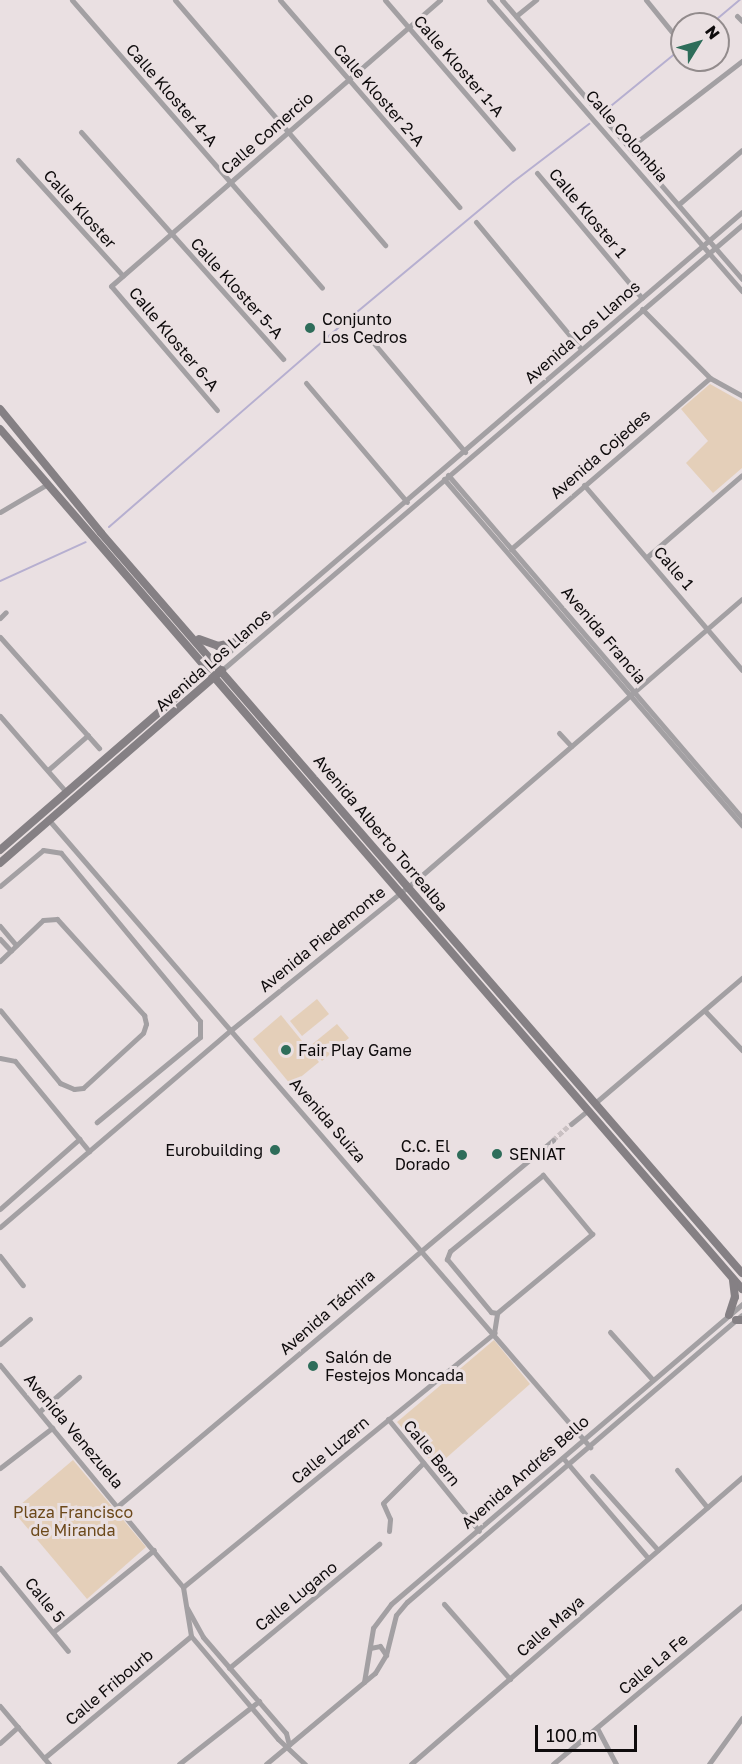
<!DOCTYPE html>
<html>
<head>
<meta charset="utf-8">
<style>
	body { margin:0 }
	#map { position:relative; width:742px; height:1764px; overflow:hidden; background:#eae0e2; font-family:"Golos Text",sans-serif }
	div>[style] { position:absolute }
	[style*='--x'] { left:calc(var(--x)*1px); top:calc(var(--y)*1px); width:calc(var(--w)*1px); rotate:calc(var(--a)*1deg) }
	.green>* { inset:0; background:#e4cfb9 }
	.stream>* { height:2px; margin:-1px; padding:0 1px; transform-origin:1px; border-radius:1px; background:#b6afd0 }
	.street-tunnel>* { height:5px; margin-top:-2.5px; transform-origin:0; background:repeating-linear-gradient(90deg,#c9c0c2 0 5px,transparent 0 7.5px) }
	.street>* { height:5px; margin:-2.5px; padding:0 2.5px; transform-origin:2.5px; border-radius:2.5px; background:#a3a0a3 }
	.secondary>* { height:8px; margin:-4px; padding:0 4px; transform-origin:4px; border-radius:4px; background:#858084 }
	.dots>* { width:16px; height:16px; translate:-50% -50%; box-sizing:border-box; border:3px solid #eae0e2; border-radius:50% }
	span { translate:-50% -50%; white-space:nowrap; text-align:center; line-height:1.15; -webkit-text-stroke:6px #eae0e2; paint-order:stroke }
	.street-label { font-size:16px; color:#0e0b0c }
	.poi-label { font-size:16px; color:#0e0b0c }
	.left { translate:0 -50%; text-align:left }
	.right { translate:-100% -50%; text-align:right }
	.park-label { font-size:16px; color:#6c491b }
	.north { position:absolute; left:670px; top:12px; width:60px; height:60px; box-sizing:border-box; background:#eae0e2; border:2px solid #928b8c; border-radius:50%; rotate:53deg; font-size:16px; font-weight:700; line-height:24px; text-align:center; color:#0e0b0c }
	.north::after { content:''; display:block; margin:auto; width:21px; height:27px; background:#2e6d5a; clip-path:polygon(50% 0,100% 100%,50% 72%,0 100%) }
	.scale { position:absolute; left:535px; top:1725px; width:102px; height:27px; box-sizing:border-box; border:3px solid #0e0b0c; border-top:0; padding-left:8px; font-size:18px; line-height:21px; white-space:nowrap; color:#0e0b0c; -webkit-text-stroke:4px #eae0e2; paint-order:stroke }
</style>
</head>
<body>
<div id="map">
	<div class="green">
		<div style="clip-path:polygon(710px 384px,742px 402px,742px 468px,713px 493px,686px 463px,708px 441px,681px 409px)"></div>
		<div style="clip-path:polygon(317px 999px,329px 1014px,302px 1036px,290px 1021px)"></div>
		<div style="clip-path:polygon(281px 1015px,319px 1062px,291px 1085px,253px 1039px)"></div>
		<div style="clip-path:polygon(337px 1024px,349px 1038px,322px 1061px,310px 1046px)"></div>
		<div style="clip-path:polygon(494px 1340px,530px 1384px,436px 1467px,397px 1422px)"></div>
		<div style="clip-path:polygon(73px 1460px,146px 1547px,87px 1599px,13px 1511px)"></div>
	</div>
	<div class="stream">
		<div style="--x:711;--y:24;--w:38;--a:-40"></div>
		<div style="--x:606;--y:110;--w:98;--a:-39.2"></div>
		<div style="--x:109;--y:527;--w:313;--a:-41"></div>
		<div style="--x:345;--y:322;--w:219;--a:-39.8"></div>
		<div style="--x:513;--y:182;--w:96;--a:-37.3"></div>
		<div style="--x:0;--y:581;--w:94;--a:-24.4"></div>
	</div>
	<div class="street-tunnel">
		<div style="--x:553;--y:1140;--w:24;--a:-42"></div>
	</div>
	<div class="street">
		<div style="--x:72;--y:0;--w:381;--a:49"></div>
		<div style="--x:175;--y:0;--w:323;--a:49.4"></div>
		<div style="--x:280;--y:0;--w:274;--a:49.1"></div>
		<div style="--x:385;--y:0;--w:196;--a:49.3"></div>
		<div style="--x:489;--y:0;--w:386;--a:49"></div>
		<div style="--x:502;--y:0;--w:368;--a:49.3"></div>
		<div style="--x:646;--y:0;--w:41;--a:50.9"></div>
		<div style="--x:516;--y:16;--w:26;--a:-39"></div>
		<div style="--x:737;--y:16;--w:7;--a:45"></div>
		<div style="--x:81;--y:132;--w:304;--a:48.3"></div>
		<div style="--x:629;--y:148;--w:143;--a:-37.6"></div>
		<div style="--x:18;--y:160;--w:156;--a:47.8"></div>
		<div style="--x:537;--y:173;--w:163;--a:50"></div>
		<div style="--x:679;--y:204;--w:83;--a:-40.6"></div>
		<div style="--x:476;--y:222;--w:165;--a:50.4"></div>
		<div style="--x:642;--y:309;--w:97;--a:45.4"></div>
		<div style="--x:710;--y:378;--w:37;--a:29"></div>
		<div style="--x:372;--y:341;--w:145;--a:50"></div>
		<div style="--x:306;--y:383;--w:156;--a:49.7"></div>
		<div style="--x:217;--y:410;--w:163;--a:-130.5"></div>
		<div style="--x:111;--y:286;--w:436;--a:-41"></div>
		<div style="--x:448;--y:475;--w:452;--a:49.4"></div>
		<div style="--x:444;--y:479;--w:457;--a:49.3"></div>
		<div style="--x:584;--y:485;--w:243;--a:49.5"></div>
		<div style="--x:0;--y:512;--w:53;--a:-30.4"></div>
		<div style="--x:511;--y:549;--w:262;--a:-40.7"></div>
		<div style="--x:647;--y:557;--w:125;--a:-40.8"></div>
		<div style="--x:0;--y:618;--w:8;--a:-45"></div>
		<div style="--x:0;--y:637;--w:149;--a:48.3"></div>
		<div style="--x:216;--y:663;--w:693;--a:-40.61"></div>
		<div style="--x:222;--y:670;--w:684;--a:-40.56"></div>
		<div style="--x:0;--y:716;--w:101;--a:49"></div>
		<div style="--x:559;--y:733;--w:18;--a:47"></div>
		<div style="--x:48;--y:770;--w:53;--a:-41.2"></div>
		<div style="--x:48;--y:819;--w:830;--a:49.2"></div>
		<div style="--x:0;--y:886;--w:56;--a:-39.9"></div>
		<div style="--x:43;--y:850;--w:18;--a:9"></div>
		<div style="--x:61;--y:853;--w:218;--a:50.4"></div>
		<div style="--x:200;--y:1021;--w:16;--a:90"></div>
		<div style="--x:200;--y:1037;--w:134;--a:140.5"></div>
		<div style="--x:0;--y:926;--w:25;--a:50"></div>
		<div style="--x:0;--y:939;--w:16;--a:47"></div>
		<div style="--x:0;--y:961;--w:59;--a:-43.6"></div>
		<div style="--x:43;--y:920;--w:14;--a:-4"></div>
		<div style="--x:57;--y:919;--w:130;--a:47.8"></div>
		<div style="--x:144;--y:1015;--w:9;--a:77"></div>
		<div style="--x:146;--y:1024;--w:9;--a:108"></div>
		<div style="--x:143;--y:1033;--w:81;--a:137.5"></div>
		<div style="--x:83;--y:1088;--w:9;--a:174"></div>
		<div style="--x:74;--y:1089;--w:15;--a:-157"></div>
		<div style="--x:60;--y:1083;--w:94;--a:-129.4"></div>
		<div style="--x:705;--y:1011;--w:54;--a:46.5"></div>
		<div style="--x:0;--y:1058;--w:15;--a:11"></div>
		<div style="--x:15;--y:1061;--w:117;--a:50.6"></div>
		<div style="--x:595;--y:1103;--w:193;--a:-40.4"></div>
		<div style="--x:571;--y:1124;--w:22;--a:-39"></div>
		<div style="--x:0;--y:1209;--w:106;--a:-41.5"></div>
		<div style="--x:0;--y:1227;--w:304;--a:-40.5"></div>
		<div style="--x:231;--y:1030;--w:235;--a:-39"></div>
		<div style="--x:414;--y:882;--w:433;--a:-40.8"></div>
		<div style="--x:0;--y:1256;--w:37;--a:52"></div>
		<div style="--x:610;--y:1332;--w:63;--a:48.2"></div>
		<div style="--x:0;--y:1344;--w:39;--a:-40"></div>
		<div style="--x:0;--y:1365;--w:288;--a:50.5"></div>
		<div style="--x:183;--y:1587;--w:50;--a:80.7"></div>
		<div style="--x:191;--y:1636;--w:135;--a:49.8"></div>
		<div style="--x:278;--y:1739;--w:37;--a:43"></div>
		<div style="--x:40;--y:1411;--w:52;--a:-41.1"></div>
		<div style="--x:388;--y:1419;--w:144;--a:50.9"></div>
		<div style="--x:563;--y:1458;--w:131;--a:49.6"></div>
		<div style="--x:0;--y:1468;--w:66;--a:-37.6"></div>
		<div style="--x:677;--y:1470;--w:48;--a:51"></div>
		<div style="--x:592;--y:1476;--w:99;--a:48.3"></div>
		<div style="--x:119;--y:1505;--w:567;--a:-40.06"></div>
		<div style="--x:389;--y:1531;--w:12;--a:-85"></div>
		<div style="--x:390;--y:1519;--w:17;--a:-114"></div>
		<div style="--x:383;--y:1503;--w:57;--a:-45"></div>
		<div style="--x:0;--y:1568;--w:107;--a:50.7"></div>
		<div style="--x:183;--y:1587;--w:402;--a:-39.2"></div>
		<div style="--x:494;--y:1333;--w:20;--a:-81"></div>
		<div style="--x:497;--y:1313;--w:124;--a:-39.7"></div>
		<div style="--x:592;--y:1234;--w:77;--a:-129.7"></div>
		<div style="--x:543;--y:1175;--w:120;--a:140.7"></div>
		<div style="--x:450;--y:1251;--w:9;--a:111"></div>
		<div style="--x:447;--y:1259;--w:69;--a:50.3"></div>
		<div style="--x:491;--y:1312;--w:6;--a:9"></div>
		<div style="--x:444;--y:1604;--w:100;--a:48.7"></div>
		<div style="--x:187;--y:1608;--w:33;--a:61"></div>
		<div style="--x:203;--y:1637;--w:127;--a:49.2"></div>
		<div style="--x:286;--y:1733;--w:12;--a:76"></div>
		<div style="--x:53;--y:1632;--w:130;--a:-39.1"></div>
		<div style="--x:370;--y:1648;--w:10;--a:-11"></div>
		<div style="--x:380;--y:1646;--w:11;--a:56"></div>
		<div style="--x:229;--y:1668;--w:195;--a:-39.6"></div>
		<div style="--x:364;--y:1682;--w:55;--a:-80.5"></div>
		<div style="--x:373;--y:1628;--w:30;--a:-53"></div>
		<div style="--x:391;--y:1604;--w:462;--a:-40.5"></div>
		<div style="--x:0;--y:1706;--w:76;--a:49.8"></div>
		<div style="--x:597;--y:1728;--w:41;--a:62.2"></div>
		<div style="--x:0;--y:1743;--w:24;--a:-42"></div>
		<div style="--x:44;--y:1758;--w:191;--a:-39.7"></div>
		<div style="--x:179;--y:1764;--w:102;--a:-38.2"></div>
		<div style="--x:266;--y:1764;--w:142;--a:-39.9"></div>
		<div style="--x:375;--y:1673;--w:21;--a:-59"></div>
		<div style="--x:386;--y:1655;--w:41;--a:-76"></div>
		<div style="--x:396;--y:1615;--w:17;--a:-50"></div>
		<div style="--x:407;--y:1602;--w:441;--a:-40.6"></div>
		<div style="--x:411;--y:1764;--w:438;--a:-40.9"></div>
		<div style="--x:553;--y:1764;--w:246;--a:-39.9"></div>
		<div style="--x:709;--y:1764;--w:57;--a:-54.3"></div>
	</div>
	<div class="secondary">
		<div style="--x:0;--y:409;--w:160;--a:50.8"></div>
		<div style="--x:101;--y:533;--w:979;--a:49.1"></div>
		<div style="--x:0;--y:429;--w:1136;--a:49.21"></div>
		<div style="--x:199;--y:639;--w:20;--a:20"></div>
		<div style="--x:218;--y:646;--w:26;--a:-13"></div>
		<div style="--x:0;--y:850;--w:286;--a:-40.9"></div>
		<div style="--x:0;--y:863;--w:294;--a:-41"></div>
		<div style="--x:729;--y:1315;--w:19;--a:-72"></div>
		<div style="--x:735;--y:1297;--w:17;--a:-97"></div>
		<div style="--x:736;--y:1320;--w:6;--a:0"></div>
	</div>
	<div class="dots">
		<div style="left:310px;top:328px;background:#2e6d5a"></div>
		<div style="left:286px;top:1050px;background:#2e6d5a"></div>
		<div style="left:275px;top:1150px;background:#2e6d5a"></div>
		<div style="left:497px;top:1154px;background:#2e6d5a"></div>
		<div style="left:462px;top:1155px;background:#2e6d5a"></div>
		<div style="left:313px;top:1366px;background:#2e6d5a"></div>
	</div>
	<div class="street-label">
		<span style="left:459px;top:66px;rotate:49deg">Calle Kloster 1-A</span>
		<span style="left:172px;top:95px;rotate:49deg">Calle Kloster 4-A</span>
		<span style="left:379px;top:95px;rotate:49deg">Calle Kloster 2-A</span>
		<span style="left:267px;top:133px;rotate:-41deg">Calle Comercio</span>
		<span style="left:627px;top:136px;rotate:49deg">Calle Colombia</span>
		<span style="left:80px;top:209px;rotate:48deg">Calle Kloster</span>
		<span style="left:588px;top:213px;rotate:50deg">Calle Kloster 1</span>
		<span style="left:237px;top:288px;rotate:48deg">Calle Kloster 5-A</span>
		<span style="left:582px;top:332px;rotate:-41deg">Avenida Los Llanos</span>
		<span style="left:174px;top:339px;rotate:50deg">Calle Kloster 6-A</span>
		<span style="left:600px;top:454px;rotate:-41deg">Avenida Cojedes</span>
		<span style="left:674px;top:568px;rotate:49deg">Calle 1</span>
		<span style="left:604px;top:635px;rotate:50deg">Avenida Francia</span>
		<span style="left:213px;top:660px;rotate:-41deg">Avenida Los Llanos</span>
		<span style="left:381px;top:833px;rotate:50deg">Avenida Alberto Torrealba</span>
		<span style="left:322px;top:939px;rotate:-39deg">Avenida Piedemonte</span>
		<span style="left:328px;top:1120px;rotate:49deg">Avenida Suiza</span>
		<span style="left:327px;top:1312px;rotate:-41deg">Avenida Táchira</span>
		<span style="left:74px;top:1431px;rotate:50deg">Avenida Venezuela</span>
		<span style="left:330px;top:1450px;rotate:-40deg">Calle Luzern</span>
		<span style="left:432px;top:1453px;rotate:51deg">Calle Bern</span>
		<span style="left:525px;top:1472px;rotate:-41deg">Avenida Andrés Bello</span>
		<span style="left:296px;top:1596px;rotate:-39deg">Calle Lugano</span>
		<span style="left:45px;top:1600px;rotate:51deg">Calle 5</span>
		<span style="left:550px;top:1626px;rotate:-41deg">Calle Maya</span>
		<span style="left:653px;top:1664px;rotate:-40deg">Calle La Fe</span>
		<span style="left:109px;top:1687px;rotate:-40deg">Calle Fribourb</span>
	</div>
	<div class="poi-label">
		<span class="left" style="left:322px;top:328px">Conjunto<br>Los Cedros</span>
		<span class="left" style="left:298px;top:1050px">Fair Play Game</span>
		<span class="right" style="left:450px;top:1155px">C.C. El<br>Dorado</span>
		<span class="right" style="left:263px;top:1150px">Eurobuilding</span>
		<span class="left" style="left:509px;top:1154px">SENIAT</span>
		<span class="left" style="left:325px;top:1366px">Salón de<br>Festejos Moncada</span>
	</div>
	<div class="park-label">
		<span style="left:73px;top:1521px">Plaza Francisco<br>de Miranda</span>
	</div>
	<div class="north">N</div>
	<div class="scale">100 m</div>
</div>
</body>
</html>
